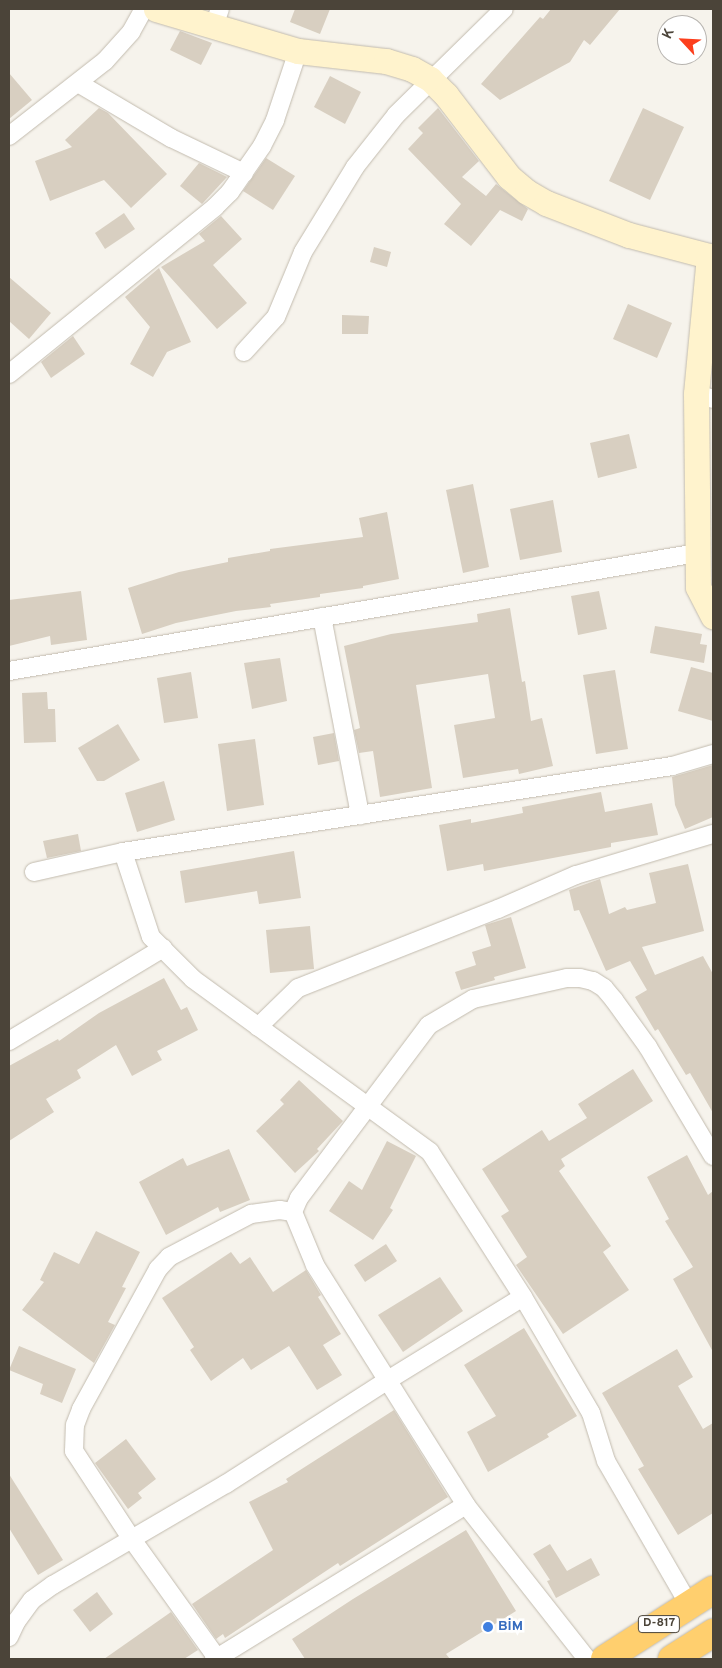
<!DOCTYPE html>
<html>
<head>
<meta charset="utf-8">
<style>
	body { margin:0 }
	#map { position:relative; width:722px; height:1668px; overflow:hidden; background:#f6f3ec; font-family:Overpass,sans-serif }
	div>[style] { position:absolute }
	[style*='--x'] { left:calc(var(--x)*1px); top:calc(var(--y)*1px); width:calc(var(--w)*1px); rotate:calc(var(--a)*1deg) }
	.building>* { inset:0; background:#d8cfc1 }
	.roads { filter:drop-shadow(0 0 1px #c2bbae) drop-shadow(0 0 1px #c2bbae) }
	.street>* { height:18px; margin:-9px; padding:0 9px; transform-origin:9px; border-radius:9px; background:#fff }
	.secondary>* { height:25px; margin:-12.5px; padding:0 12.5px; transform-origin:12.5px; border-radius:12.5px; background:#fff3cd }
	.highway>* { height:28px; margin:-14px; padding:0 14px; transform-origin:14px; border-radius:14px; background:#ffcf6e }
	.dots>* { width:14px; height:14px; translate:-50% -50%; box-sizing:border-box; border:2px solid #fff; border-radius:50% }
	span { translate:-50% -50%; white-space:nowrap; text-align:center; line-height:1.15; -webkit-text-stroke:5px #fff; paint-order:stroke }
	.shield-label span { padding:1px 4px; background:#fff; border:1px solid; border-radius:4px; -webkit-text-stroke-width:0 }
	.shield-label { font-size:12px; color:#4b4439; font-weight:700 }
	.shop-label { font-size:14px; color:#366cbe; font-weight:700 }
	.left { translate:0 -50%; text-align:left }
	.frame { position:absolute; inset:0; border:10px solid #4b4439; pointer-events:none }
	.north { position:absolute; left:657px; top:15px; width:50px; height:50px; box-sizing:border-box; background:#fff; border:1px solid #b7b4b0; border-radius:50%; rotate:295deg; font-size:14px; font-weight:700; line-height:20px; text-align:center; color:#4b4439 }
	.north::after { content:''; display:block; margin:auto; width:18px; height:22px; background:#fc3f1d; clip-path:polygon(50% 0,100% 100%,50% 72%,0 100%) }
</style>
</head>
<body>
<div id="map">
	<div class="building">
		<div style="clip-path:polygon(295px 9px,330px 9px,320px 34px,290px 22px)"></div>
		<div style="clip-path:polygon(551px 9px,620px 9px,590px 45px,584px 40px,570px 62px,500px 100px,481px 84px,540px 17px,543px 19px)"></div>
		<div style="clip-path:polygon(180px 31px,212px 43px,201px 65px,170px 50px)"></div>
		<div style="clip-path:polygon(9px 73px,32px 100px,9px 119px)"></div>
		<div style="clip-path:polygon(330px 76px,361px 92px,345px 124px,314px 107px)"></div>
		<div style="clip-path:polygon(99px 108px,108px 113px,167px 174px,131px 208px,104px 180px,50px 201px,35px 161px,72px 147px,65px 140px)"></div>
		<div style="clip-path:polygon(438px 108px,479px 161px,462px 177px,486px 196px,496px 184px,528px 209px,522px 221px,500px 210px,471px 246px,444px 224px,461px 204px,408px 149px,423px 133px,418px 128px)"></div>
		<div style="clip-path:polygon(643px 108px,684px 127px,650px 200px,609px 181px)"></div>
		<div style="clip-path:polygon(266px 158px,295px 176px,273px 210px,243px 191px)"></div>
		<div style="clip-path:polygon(199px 163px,227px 177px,202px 204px,180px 186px)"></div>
		<div style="clip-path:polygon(124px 213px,135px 229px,105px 249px,95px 233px)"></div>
		<div style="clip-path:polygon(221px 216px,242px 239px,213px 265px,247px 303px,217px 329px,161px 267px,205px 241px,199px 234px)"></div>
		<div style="clip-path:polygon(374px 247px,391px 252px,387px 267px,370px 262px)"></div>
		<div style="clip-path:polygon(159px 268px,191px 342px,167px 352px,153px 377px,130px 364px,150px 327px,125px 297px)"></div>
		<div style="clip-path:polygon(9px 277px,51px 313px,29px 339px,9px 321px)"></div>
		<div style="clip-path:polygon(628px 304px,672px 323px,657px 358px,613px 339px)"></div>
		<div style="clip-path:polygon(342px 315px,369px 316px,368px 334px,342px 334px)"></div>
		<div style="clip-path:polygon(73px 336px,85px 354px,51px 378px,41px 362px)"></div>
		<div style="clip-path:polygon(629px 434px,637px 468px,598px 478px,590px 443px)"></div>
		<div style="clip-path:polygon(473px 484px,489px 567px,463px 573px,446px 490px)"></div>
		<div style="clip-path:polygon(553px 500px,562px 552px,520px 560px,510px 509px)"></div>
		<div style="clip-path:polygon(387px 512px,399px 579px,363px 586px,363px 588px,320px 594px,320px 597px,270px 604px,271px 607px,236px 611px,176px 623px,142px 634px,128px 588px,179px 572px,228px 562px,228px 558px,270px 551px,270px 549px,363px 537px,359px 518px)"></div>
		<div style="clip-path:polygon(81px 591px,87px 640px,51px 645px,50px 636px,9px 646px,9px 600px)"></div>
		<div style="clip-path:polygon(599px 591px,607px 629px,578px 635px,571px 596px)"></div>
		<div style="clip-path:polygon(510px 608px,522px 682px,525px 681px,531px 721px,542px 718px,553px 766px,519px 774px,518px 769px,463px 778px,454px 725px,495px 718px,488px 674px,416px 685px,432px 788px,380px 797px,373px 751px,359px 753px,354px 730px,360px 728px,344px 646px,391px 634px,478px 622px,477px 614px)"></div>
		<div style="clip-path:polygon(655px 626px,702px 634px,700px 644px,707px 645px,704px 663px,650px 653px)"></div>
		<div style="clip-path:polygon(280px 658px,287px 701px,252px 709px,244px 663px)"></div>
		<div style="clip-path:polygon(691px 667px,713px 673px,713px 721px,678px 711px)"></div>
		<div style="clip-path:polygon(615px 670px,628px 749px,596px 754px,583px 675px)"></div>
		<div style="clip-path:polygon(191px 672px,198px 718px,164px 723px,157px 678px)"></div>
		<div style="clip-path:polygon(47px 692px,48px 709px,55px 709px,56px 742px,24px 743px,22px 693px)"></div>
		<div style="clip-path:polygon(118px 724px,140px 760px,104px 781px,97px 781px,78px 748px)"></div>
		<div style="clip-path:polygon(334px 733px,339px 761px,318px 765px,313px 737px)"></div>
		<div style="clip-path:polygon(255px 739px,264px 805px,227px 811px,218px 744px)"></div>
		<div style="clip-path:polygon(713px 765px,713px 817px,685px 829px,675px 805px,672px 777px)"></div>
		<div style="clip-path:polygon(164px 781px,175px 820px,137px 832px,125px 793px)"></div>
		<div style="clip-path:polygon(601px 792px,605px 812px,652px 803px,658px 835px,611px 843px,611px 847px,484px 871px,483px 864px,447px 871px,439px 825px,471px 819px,471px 823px,523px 813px,522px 807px)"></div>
		<div style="clip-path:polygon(78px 834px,81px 851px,47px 858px,43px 841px)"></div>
		<div style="clip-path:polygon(294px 851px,301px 898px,259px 904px,257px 891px,185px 903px,180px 871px)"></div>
		<div style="clip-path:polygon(688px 864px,704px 931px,642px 947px,655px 975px,703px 956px,713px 974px,713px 1113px,690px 1073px,686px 1075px,658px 1029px,655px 1031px,635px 997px,647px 990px,630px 961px,606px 971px,579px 910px,574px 911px,569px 890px,600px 879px,609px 914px,625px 907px,627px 910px,656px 903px,649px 873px)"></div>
		<div style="clip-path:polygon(511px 917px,526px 968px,494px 977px,495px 980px,461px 990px,455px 972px,476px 965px,472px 952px,491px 946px,485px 925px)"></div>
		<div style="clip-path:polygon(310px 926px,314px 969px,270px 973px,266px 930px)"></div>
		<div style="clip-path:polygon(164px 978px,181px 1010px,187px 1007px,198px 1030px,157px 1051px,162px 1060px,132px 1076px,116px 1045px,77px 1070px,81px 1078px,46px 1099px,54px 1112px,9px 1141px,9px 1066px,58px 1039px,59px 1041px,99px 1013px)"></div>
		<div style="clip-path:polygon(633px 1069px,653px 1101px,561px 1159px,565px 1166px,559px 1171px,611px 1246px,603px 1252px,629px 1290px,563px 1334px,516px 1265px,527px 1257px,501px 1216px,509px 1211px,482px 1169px,542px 1130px,549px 1141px,587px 1118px,578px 1104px)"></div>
		<div style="clip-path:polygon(299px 1080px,343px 1121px,317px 1149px,319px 1151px,295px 1173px,256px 1131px,284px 1104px,280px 1100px)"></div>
		<div style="clip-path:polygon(387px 1141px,416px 1156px,390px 1208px,393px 1210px,373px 1240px,329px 1211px,349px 1181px,362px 1190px)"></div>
		<div style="clip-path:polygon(229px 1149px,250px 1200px,220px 1212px,218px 1207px,166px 1235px,139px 1182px,183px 1158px,187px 1166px)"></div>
		<div style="clip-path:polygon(687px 1155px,708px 1195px,713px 1191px,713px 1352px,673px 1279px,693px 1267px,665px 1221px,669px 1219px,647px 1177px)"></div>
		<div style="clip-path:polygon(96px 1231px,140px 1252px,122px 1287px,126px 1288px,108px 1322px,115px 1325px,94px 1363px,22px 1310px,44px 1282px,40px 1280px,54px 1252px,79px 1264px)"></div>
		<div style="clip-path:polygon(386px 1244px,397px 1261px,365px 1282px,354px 1265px)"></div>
		<div style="clip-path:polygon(231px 1252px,240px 1264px,250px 1257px,273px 1292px,306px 1270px,321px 1295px,318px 1297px,341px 1334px,323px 1345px,342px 1375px,317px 1390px,289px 1346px,251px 1370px,243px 1358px,211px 1381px,190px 1350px,194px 1347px,162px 1298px)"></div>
		<div style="clip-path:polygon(440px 1277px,463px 1311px,403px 1352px,378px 1315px)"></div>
		<div style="clip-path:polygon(524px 1328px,577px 1416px,547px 1434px,549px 1437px,488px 1472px,467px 1432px,496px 1416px,464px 1365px)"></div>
		<div style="clip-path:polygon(19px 1346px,76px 1369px,62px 1403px,40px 1394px,43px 1384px,9px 1370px)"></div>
		<div style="clip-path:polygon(677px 1349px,693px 1377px,678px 1386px,703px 1429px,713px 1423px,713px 1513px,678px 1535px,638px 1469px,644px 1466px,602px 1393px)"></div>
		<div style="clip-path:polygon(394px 1410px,448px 1497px,340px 1566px,338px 1563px,225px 1638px,223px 1634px,216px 1639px,192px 1604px,273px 1550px,249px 1502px,288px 1482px,286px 1479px)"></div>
		<div style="clip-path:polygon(126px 1439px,156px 1479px,138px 1493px,142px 1498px,128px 1509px,95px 1463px)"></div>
		<div style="clip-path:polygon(9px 1474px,63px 1560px,38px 1575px,9px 1528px)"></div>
		<div style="clip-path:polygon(466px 1530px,516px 1611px,446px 1654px,450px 1659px,305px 1659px,292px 1639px,353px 1599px)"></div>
		<div style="clip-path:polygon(550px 1544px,567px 1571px,591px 1558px,600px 1575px,556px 1598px,547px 1581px,550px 1580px,533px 1554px)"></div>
		<div style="clip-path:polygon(97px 1592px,113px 1614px,90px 1632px,73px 1610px)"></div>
		<div style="clip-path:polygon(171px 1612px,198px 1650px,184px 1659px,104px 1659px)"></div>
	</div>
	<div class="roads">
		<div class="street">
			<div style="--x:214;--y:26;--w:18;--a:-71"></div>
			<div style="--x:78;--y:83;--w:108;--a:30.6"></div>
			<div style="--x:171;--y:138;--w:81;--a:25.6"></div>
			<div style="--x:9;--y:136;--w:122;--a:-38"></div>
			<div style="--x:105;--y:61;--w:39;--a:-48"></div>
			<div style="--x:131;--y:32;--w:26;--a:-61"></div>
			<div style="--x:244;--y:352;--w:47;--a:-47.6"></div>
			<div style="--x:276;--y:317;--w:70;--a:-67.4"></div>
			<div style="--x:303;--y:252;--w:100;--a:-58.5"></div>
			<div style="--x:355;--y:167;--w:66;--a:-51.7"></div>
			<div style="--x:396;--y:115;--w:151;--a:-44.5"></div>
			<div style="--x:9;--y:374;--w:265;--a:-39"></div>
			<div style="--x:215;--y:207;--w:21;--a:-45"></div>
			<div style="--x:230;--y:192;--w:56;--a:-55.2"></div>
			<div style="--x:262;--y:146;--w:29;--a:-63"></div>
			<div style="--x:275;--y:120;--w:73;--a:-71.6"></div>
			<div style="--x:696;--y:394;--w:18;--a:16"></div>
			<div style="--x:322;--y:617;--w:202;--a:79.1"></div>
			<div style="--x:9;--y:671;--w:698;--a:-9.73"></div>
			<div style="--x:123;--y:852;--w:89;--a:71.8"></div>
			<div style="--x:151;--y:937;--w:59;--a:45"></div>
			<div style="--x:193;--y:979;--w:293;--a:36.1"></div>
			<div style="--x:430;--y:1152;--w:172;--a:57.3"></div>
			<div style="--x:523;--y:1297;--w:134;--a:59.6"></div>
			<div style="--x:591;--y:1413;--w:50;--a:72.6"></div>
			<div style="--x:606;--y:1461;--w:166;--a:60"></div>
			<div style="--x:34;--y:872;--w:91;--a:-12.7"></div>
			<div style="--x:123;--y:852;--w:556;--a:-8.9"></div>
			<div style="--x:672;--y:766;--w:43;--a:-16.3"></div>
			<div style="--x:258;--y:1027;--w:56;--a:-44.3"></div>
			<div style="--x:298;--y:988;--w:215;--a:-21.6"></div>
			<div style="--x:498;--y:909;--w:85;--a:-23.6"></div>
			<div style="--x:576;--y:875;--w:143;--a:-16.7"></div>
			<div style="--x:9;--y:1041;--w:180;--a:-31.1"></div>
			<div style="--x:9;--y:1637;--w:17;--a:-65"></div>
			<div style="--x:16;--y:1622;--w:27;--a:-54"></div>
			<div style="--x:32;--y:1600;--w:26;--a:-36"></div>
			<div style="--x:53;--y:1585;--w:200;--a:-30.3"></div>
			<div style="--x:226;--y:1484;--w:193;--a:-32.7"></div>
			<div style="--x:388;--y:1380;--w:158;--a:-31.6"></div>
			<div style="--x:217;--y:1658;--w:292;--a:-31.6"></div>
			<div style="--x:214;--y:1659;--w:3;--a:-18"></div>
			<div style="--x:217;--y:1658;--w:148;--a:-125.6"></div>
			<div style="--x:131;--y:1538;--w:104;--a:-123.2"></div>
			<div style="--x:74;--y:1451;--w:26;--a:-88"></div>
			<div style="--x:75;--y:1425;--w:17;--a:-69"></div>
			<div style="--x:81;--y:1409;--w:160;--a:-61.2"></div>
			<div style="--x:158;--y:1269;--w:16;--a:-47"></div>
			<div style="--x:169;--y:1257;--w:93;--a:-27.7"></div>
			<div style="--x:251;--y:1214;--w:29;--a:-8"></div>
			<div style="--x:280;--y:1210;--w:13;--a:9"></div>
			<div style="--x:587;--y:1659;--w:196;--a:-128.2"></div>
			<div style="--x:466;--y:1505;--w:284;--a:-122.2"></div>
			<div style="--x:315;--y:1265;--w:57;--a:-112.5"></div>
			<div style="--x:293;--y:1212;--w:15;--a:-67"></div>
			<div style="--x:299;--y:1198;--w:216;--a:-53.1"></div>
			<div style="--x:429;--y:1025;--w:51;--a:-30.6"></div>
			<div style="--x:473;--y:999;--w:96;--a:-12.6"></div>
			<div style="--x:567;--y:978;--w:13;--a:0"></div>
			<div style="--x:580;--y:978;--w:13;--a:13"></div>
			<div style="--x:593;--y:981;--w:13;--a:32"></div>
			<div style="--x:604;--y:988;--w:16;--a:50"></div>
			<div style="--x:614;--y:1000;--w:58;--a:54.1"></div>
			<div style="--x:648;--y:1047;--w:127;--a:59.2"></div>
		</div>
		<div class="secondary">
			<div style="--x:156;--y:9;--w:148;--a:16.5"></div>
			<div style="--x:298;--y:51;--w:89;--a:6.5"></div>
			<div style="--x:386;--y:61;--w:27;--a:17"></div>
			<div style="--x:412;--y:69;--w:21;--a:29"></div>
			<div style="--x:430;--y:79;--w:23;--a:45"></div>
			<div style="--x:446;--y:95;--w:103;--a:52.5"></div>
			<div style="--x:509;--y:177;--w:23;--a:40"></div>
			<div style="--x:527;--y:192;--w:22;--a:30"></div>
			<div style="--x:546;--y:203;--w:89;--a:21.1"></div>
			<div style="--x:629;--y:235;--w:83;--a:14.7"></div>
			<div style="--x:709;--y:256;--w:139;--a:95.4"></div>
			<div style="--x:696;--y:394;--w:193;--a:89.4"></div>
			<div style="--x:698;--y:587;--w:33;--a:63"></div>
		</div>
		<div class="highway">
			<div style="--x:605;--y:1659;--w:128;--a:-32.6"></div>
			<div style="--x:672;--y:1659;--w:49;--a:-32.4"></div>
		</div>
	</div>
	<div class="dots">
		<div style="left:488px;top:1627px;background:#3f7fe0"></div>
	</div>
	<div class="shield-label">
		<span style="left:659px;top:1624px">D-817</span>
	</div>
	<div class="shop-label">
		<span class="left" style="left:498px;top:1627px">BİM</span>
	</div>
	<div class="frame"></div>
	<div class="north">K</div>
</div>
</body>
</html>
